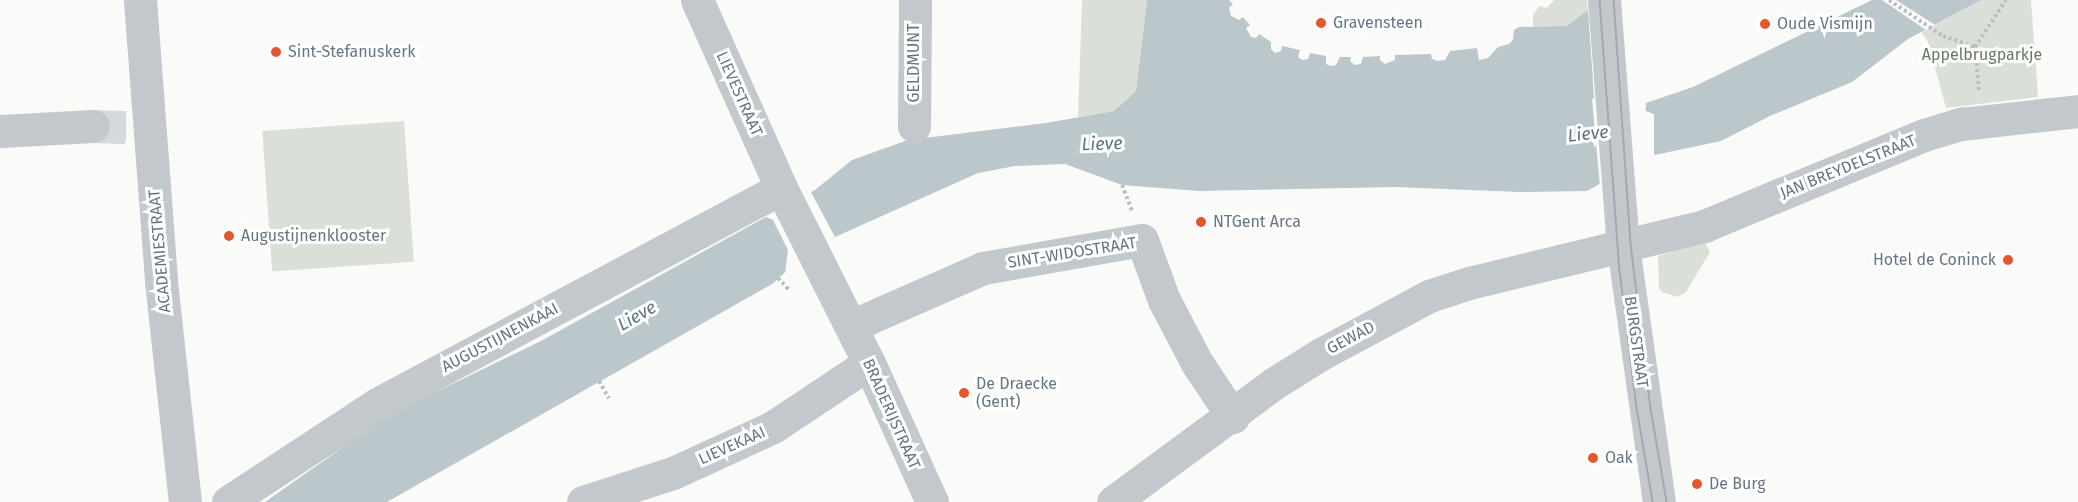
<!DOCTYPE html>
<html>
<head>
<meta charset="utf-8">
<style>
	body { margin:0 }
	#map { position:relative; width:2078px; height:502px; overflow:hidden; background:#fafaf8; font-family:"Fira Sans",sans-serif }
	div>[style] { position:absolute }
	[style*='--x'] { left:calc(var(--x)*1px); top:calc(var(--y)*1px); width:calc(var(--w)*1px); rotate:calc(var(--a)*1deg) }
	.green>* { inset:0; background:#dadfd7; transform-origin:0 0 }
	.water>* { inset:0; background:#bbc7cb }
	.pier>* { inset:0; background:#fafaf8 }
	.street-tunnel>* { height:33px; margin-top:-16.5px; transform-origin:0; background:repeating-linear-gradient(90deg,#d5d9db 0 33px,transparent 0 49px) }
	.path>* { height:4px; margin-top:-2px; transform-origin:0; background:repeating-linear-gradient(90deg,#bbbfc2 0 3px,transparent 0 6px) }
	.street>* { height:33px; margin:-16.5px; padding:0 16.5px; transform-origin:16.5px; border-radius:16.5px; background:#c3c8cc }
	.tram>* { height:1.5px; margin:-0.75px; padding:0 0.75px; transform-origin:0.75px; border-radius:0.75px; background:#a2aab0 }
	.dots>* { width:16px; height:16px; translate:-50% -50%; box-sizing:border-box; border:3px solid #fff; border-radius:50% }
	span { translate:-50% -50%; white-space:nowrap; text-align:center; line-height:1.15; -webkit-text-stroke:6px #fff; paint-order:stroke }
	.poi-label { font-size:16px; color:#657683 }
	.left { translate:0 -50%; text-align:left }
	.right { translate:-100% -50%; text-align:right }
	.park-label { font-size:16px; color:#687a64 }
	.street-label { font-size:16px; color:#657683 }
	.water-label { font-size:18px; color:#60757c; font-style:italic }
</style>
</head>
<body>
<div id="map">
	<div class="green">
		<div style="clip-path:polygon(1082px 0,1147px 0,1136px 91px,1114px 111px,1078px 117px)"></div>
		<div style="clip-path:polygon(1554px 0,1587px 0,1593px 81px,1533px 26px,1533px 15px,1539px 6px,1547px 8px)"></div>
		<div style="clip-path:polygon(1981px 0,2031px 0,2038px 97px,1946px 108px,1929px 45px,1922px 32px)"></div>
		<div style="left:404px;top:121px;width:141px;height:142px;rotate:86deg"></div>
		<div style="clip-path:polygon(1700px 243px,1705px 243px,1710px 252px,1686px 292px,1678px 297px,1662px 292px,1659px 288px,1658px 256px)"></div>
	</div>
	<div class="water">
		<div style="clip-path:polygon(1147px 0,1229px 0,1233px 5px,1229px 7px,1231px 16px,1239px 20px,1243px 17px,1250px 25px,1246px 28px,1251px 37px,1256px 38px,1259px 34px,1271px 42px,1271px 49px,1275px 53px,1281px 51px,1282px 46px,1300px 50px,1298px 57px,1302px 60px,1308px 59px,1310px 53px,1326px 56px,1326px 64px,1331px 66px,1336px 65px,1340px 57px,1351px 57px,1350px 61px,1355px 65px,1361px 64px,1363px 57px,1380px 56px,1380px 60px,1385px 64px,1395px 60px,1395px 55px,1431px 54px,1432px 59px,1438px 61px,1445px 60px,1450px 51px,1477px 48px,1479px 60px,1488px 58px,1498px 47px,1509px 44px,1513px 40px,1514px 30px,1519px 27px,1567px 26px,1588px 10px,1596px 128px,1645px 121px,1646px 103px,1693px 87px,1872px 0,1981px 0,1908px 39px,1852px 82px,1770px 116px,1721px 141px,1650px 156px,1587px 191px,1519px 192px,1396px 187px,1199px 191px,1122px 185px,1065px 164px,1015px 166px,978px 173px,835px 237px,801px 258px,772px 284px,387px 502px,265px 502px,390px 414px,541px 341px,815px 190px,852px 160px,908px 140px,1046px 123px,1114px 111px,1136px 91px)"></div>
	</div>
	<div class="pier">
		<div style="clip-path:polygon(1882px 0,1896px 0,1935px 25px,1926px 30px)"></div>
		<div style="clip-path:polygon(1592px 98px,1628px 120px,1642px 119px,1643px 110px,1654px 114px,1654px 158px,1600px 187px)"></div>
		<div style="clip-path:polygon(811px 192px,835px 237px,801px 258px,785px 274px,788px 250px,773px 220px,766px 217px)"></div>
	</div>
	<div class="street-tunnel">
		<div style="--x:93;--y:126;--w:36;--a:2"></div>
	</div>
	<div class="path">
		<div style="--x:1889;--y:0;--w:65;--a:33.7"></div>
		<div style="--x:1943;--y:36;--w:34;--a:19"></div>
		<div style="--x:1979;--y:90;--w:43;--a:-95.3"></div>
		<div style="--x:1975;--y:47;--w:56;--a:-56.6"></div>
		<div style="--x:1122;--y:185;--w:28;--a:69"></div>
		<div style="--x:778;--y:278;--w:18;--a:47"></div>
		<div style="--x:599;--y:381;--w:20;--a:60"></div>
	</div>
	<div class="street">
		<div style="--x:140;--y:0;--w:282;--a:85.7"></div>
		<div style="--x:161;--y:281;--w:222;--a:83.8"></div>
		<div style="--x:697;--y:0;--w:206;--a:65.9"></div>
		<div style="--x:781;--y:188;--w:196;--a:63.3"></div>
		<div style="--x:869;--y:363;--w:153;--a:65.6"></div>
		<div style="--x:1604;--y:0;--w:247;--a:85.6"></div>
		<div style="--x:1623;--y:246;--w:259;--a:82"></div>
		<div style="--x:914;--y:126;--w:126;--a:-89.5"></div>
		<div style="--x:0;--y:131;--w:93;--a:-3.1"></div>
		<div style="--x:851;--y:326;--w:144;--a:-23.7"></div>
		<div style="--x:983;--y:268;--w:161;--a:-10"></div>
		<div style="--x:1142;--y:240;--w:64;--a:69.9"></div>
		<div style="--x:1164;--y:300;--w:71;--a:62.4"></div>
		<div style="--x:1197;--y:363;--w:65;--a:56.3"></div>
		<div style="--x:228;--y:502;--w:178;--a:-33.3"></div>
		<div style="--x:377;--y:404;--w:458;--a:-28.1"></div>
		<div style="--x:583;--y:502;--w:95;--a:-17.9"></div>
		<div style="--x:673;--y:473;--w:110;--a:-24.7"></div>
		<div style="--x:773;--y:427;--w:115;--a:-33.7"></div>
		<div style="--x:1113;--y:502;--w:199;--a:-36.4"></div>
		<div style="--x:1273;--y:384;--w:57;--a:-32"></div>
		<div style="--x:1321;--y:354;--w:123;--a:-28.2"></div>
		<div style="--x:1429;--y:296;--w:42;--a:-18"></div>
		<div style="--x:1469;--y:283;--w:242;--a:-13.6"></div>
		<div style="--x:1704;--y:226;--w:238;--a:-22.5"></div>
		<div style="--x:1924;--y:135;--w:39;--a:-17"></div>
		<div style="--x:1961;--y:124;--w:118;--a:-6.3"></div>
	</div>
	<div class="tram">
		<div style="--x:1600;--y:0;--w:271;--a:85.8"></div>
		<div style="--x:1620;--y:270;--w:139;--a:83"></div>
		<div style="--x:1637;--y:408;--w:95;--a:80.3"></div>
		<div style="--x:1614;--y:0;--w:245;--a:86"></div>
		<div style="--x:1631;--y:244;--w:166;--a:83.1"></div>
		<div style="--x:1651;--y:409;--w:94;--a:80.2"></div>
	</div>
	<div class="dots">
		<div style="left:1321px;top:23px;background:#e4572e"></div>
		<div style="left:1765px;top:24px;background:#e4572e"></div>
		<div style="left:276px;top:52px;background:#e4572e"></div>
		<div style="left:1201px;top:222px;background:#e4572e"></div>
		<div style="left:229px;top:236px;background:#e4572e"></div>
		<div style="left:2008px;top:260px;background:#e4572e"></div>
		<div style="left:964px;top:393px;background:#e4572e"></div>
		<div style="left:1593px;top:458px;background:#e4572e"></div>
		<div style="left:1697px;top:484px;background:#e4572e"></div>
	</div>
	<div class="poi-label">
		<span class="left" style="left:1333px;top:23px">Gravensteen</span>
		<span class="left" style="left:1777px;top:24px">Oude Vismijn</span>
		<span class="left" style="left:288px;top:52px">Sint-Stefanuskerk</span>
		<span class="left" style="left:1213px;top:222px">NTGent Arca</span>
		<span class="left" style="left:241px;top:236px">Augustijnenklooster</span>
		<span class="right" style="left:1996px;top:260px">Hotel de Coninck</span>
		<span class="left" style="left:976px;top:393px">De Draecke<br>(Gent)</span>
		<span class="left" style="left:1605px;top:458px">Oak</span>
		<span class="left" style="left:1709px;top:484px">De Burg</span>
	</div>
	<div class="park-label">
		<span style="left:1982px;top:55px">Appelbrugparkje</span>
	</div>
	<div class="street-label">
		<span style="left:914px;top:63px;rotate:-90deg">GELDMUNT</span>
		<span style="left:739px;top:94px;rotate:66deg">LIEVESTRAAT</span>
		<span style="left:1848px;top:167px;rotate:-22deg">JAN BREYDELSTRAAT</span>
		<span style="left:160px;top:251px;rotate:-95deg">ACADEMIESTRAAT</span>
		<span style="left:1072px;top:253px;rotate:-9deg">SINT-WIDOSTRAAT</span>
		<span style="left:500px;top:338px;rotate:-28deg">AUGUSTIJNENKAAI</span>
		<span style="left:1351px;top:338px;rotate:-28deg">GEWAD</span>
		<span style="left:1636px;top:342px;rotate:82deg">BURGSTRAAT</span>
		<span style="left:891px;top:414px;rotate:66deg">BRADERIJSTRAAT</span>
		<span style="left:732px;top:446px;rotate:-24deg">LIEVEKAAI</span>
	</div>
	<div class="water-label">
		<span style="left:1588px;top:134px;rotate:-6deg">Lieve</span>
		<span style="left:1102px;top:144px;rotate:-2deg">Lieve</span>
		<span style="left:637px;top:316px;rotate:-30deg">Lieve</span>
	</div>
</div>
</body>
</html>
